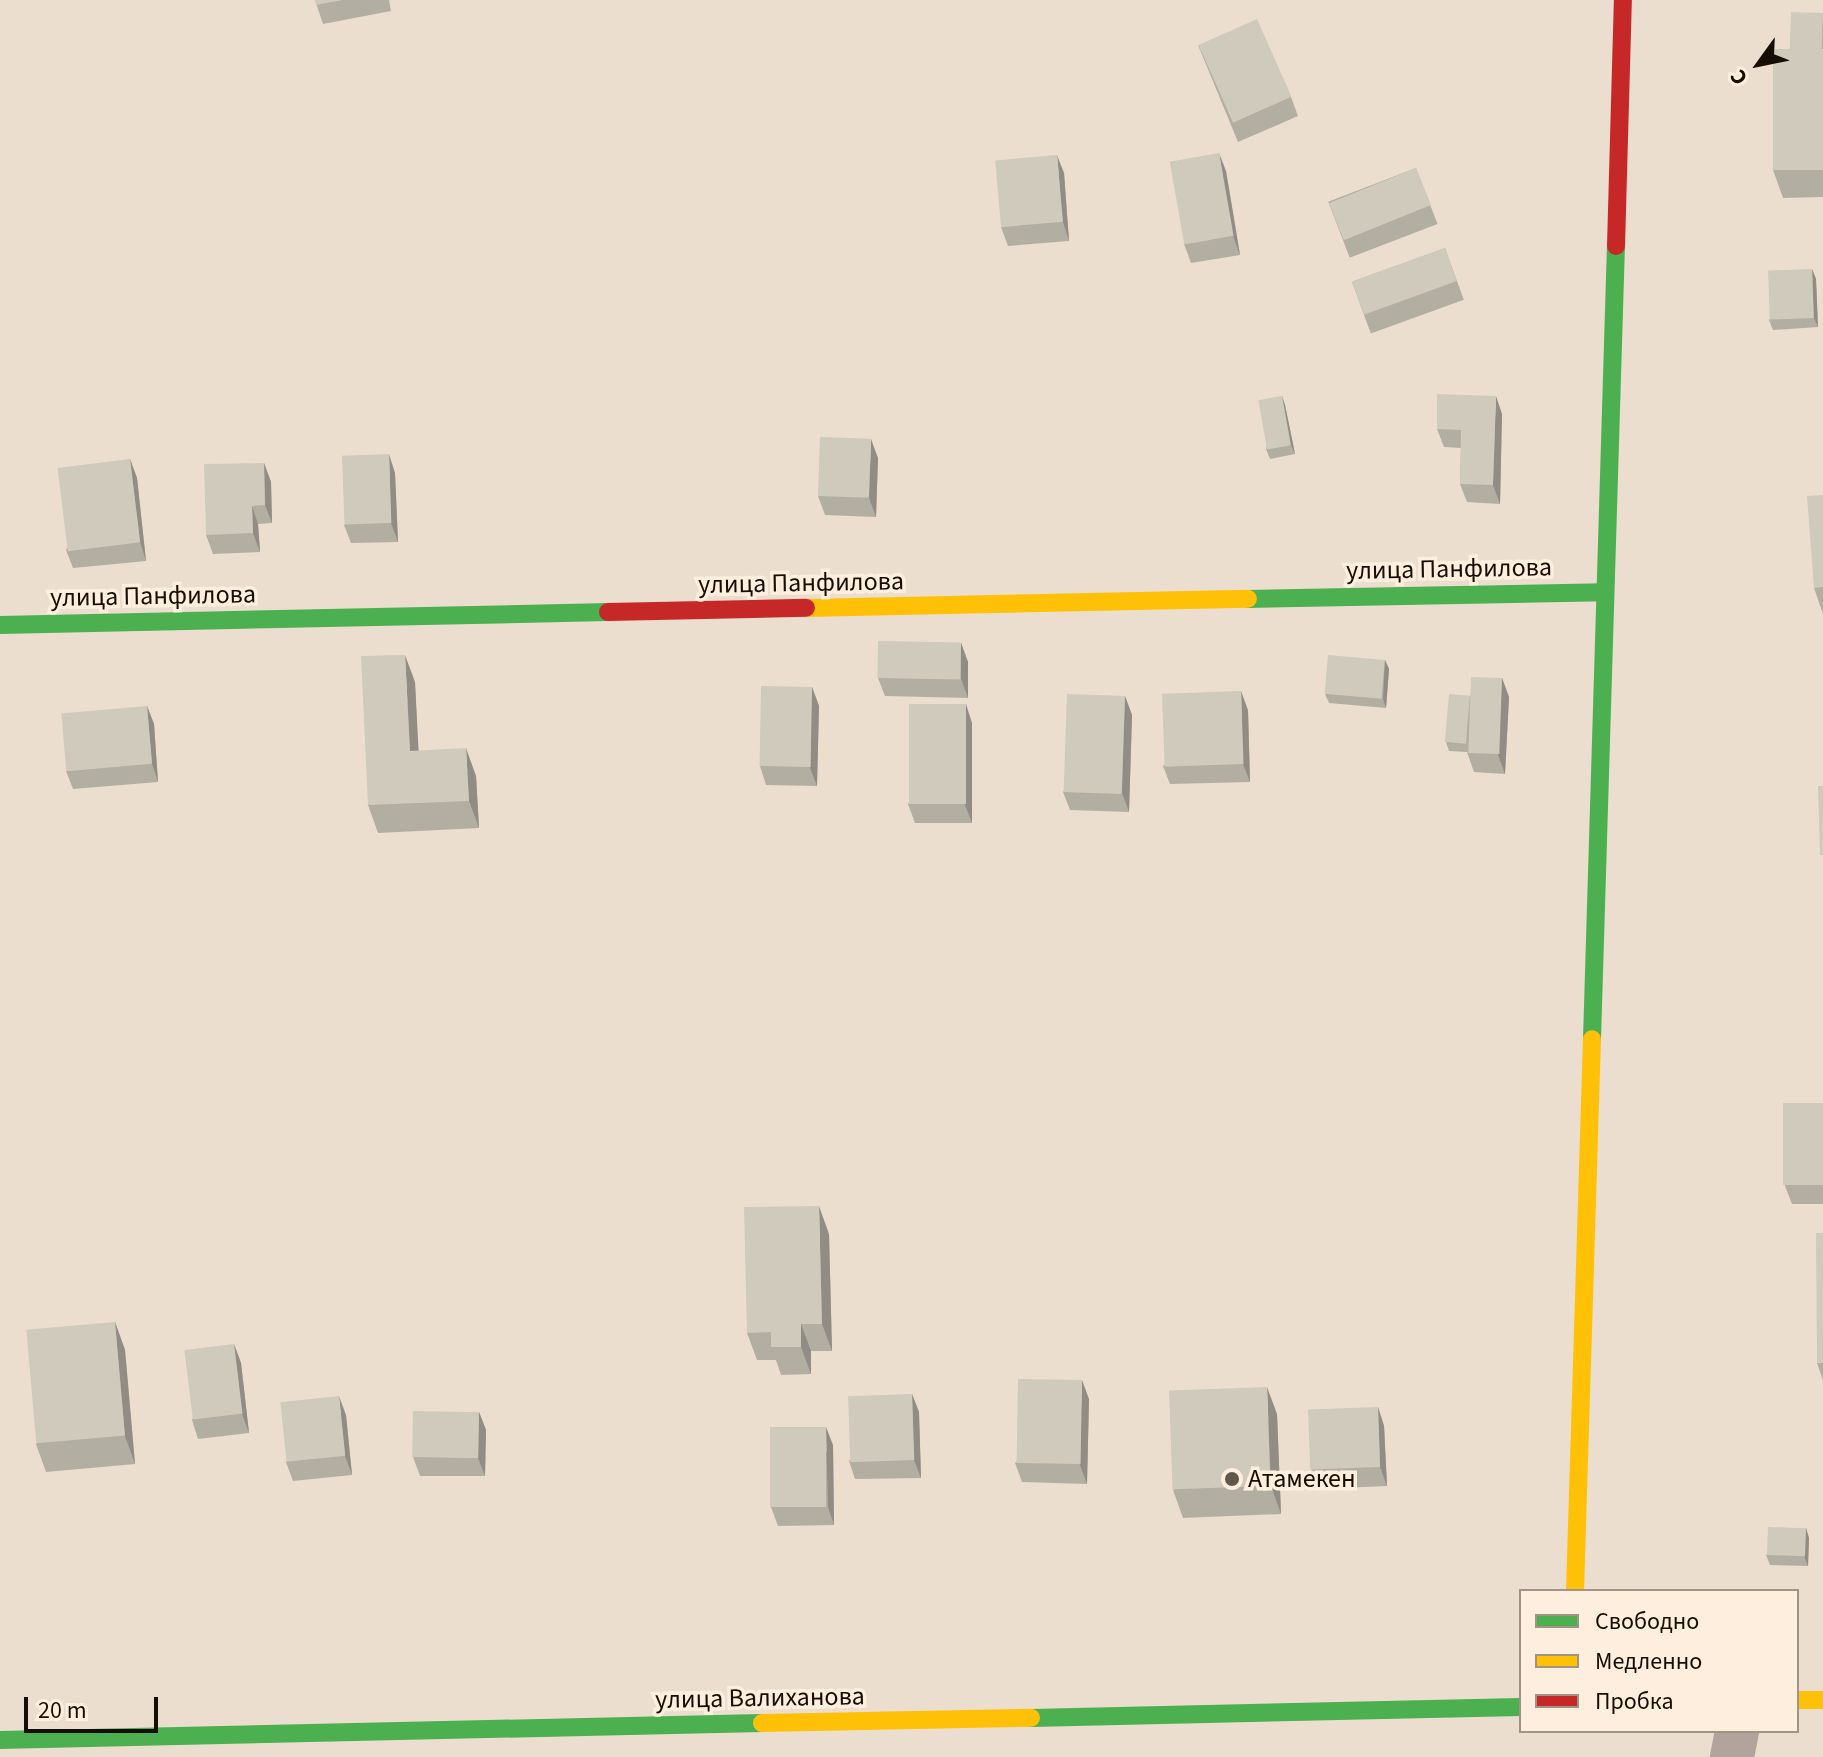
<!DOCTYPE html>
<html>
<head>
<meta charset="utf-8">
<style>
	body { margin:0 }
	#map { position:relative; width:1823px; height:1757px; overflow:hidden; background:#ebdecf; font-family:"Source Sans 3",sans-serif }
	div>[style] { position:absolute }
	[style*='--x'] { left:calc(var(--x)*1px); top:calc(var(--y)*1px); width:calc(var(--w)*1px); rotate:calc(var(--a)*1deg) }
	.street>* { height:44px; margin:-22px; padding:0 22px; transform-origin:22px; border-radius:22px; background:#b2a39c }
	.fast>* { height:18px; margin:-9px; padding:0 9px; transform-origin:9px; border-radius:9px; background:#4caf50 }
	.slow>* { height:18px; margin:-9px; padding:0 9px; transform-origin:9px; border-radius:9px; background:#ffc107 }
	.jam>* { height:18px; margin:-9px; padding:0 9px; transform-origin:9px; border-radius:9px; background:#c62828 }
	.wall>* { inset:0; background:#b3aea2; transform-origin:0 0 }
	.shaded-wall>* { inset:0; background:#928d84 }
	.building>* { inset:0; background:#d0cabc; transform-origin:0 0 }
	.dots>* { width:22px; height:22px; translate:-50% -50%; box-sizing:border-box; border:4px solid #fdeedd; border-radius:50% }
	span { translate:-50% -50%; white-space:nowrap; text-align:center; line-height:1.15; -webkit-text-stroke:7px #fdeedd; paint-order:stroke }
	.street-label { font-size:26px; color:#160e05 }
	.poi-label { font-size:26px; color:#160e05 }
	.left { translate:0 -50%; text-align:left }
	.legend { position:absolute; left:1519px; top:1589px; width:280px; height:144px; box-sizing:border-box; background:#fdeedd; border:2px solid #a19487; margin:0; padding:10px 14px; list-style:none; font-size:24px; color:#160e05 }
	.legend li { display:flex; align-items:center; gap:16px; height:40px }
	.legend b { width:40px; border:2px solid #a19487 }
	.north { position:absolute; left:1719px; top:24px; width:80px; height:80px; -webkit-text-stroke:6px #fdeedd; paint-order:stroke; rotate:237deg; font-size:22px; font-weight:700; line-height:32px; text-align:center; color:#160e05 }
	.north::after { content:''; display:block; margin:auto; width:28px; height:36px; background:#160e05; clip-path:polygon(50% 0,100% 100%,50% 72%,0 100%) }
	.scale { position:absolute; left:24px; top:1697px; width:134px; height:36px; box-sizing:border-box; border:4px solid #160e05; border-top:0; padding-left:10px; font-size:24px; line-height:28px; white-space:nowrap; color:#160e05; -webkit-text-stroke:6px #fdeedd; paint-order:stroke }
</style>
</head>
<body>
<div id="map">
	<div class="street">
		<div style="--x:1732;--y:1757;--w:26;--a:-79"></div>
	</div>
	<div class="fast">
		<div style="--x:1248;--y:599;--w:356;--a:-1.1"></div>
		<div style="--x:0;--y:625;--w:608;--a:-1.22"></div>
		<div style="--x:1592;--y:1039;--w:793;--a:-88.27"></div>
		<div style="--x:1031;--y:1718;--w:490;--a:-1.3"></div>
		<div style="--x:0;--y:1740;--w:762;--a:-1.28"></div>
	</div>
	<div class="slow">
		<div style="--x:806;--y:608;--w:442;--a:-1.2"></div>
		<div style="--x:1575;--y:1591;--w:552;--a:-88.24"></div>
		<div style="--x:1797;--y:1700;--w:26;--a:0"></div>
		<div style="--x:762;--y:1723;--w:269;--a:-1.1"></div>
	</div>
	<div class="jam">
		<div style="--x:1616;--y:246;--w:246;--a:-88.4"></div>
		<div style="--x:608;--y:612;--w:198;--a:-1.2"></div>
	</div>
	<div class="wall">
		<div style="clip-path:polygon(315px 0,389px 0,391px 11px,323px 24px)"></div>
		<div style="clip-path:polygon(1823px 13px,1823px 197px,1783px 198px,1773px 170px,1790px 50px)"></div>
		<div style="clip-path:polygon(1198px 45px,1291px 97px,1298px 116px,1238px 142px)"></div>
		<div style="left:1416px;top:168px;width:60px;height:94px;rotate:69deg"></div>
		<div style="clip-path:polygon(1226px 171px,1240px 255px,1191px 263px,1184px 244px)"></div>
		<div style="clip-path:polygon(1064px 173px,1069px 241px,1008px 246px,1001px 227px)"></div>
		<div style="left:1445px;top:248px;width:55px;height:99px;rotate:70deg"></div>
		<div style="clip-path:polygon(1812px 269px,1816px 279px,1818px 327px,1773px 330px,1769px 320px)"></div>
		<div style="clip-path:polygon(1282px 396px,1285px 405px,1295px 454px,1270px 459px,1266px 449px)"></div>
		<div style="clip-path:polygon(1502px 414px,1500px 504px,1467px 502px,1460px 484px,1461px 448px,1444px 447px,1437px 429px)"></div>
		<div style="clip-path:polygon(878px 458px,876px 517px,825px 515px,818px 496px)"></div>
		<div style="clip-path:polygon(130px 459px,137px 478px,146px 561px,73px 568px,66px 550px)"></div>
		<div style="clip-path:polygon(264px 463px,271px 482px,272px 523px,258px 524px,260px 552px,213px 554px,206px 535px)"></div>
		<div style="clip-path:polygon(395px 473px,398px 542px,351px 543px,344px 525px)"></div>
		<div style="clip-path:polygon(1823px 495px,1823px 614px,1814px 588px)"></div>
		<div style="clip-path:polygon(961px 643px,968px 662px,968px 698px,885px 696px,878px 678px)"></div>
		<div style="clip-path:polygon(1385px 660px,1389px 669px,1386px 708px,1329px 703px,1325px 694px)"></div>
		<div style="clip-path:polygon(1502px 678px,1509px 697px,1505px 774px,1474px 772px,1467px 752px,1449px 751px,1446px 742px,1470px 696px)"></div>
		<div style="clip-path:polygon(415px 682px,418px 750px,476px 776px,479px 828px,378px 833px,368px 805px)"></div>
		<div style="clip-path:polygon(812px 687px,819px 706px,817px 786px,766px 785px,760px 766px)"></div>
		<div style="clip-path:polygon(1125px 696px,1132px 715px,1129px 812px,1070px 810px,1063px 792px)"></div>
		<div style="clip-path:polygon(147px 706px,154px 724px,158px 782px,73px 789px,66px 771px)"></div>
		<div style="clip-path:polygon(1248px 710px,1250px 782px,1170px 784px,1163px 766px)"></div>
		<div style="clip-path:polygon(972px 723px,972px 823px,915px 823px,908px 804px)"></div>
		<div style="clip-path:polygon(1823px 1103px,1823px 1204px,1792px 1204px,1785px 1186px)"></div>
		<div style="clip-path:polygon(1823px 1233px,1823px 1380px,1817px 1363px)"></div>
		<div style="clip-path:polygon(829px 1234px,832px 1351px,811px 1351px,811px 1374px,781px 1375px,776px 1360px,757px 1360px,747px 1333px)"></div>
		<div style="clip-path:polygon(115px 1322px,125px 1350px,135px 1464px,46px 1472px,36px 1444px)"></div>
		<div style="clip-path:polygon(234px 1344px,241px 1363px,249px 1433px,198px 1439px,192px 1420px)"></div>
		<div style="clip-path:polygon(912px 1394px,919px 1412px,921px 1478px,855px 1479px,849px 1461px)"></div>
		<div style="clip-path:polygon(1089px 1399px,1087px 1484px,1022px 1482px,1015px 1463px)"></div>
		<div style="clip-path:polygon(1378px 1407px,1384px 1426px,1387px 1486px,1318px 1489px,1311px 1470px)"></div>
		<div style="clip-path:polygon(479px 1412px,486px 1430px,485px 1476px,420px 1476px,413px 1457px)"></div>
		<div style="clip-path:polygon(1277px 1414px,1281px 1514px,1183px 1518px,1173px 1490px)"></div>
		<div style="clip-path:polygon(346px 1415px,352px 1475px,293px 1481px,286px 1462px)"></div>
		<div style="clip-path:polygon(833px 1445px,834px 1525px,778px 1526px,771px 1507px)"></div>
		<div style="clip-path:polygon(1806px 1528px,1809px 1538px,1808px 1566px,1770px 1565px,1766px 1555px)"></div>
	</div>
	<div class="shaded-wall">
		<div style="clip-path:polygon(1219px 153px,1226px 171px,1240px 255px,1233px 236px)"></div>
		<div style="clip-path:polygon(1057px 155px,1064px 173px,1069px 241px,1063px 222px)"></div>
		<div style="clip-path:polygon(1812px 269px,1816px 279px,1818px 327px,1814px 318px)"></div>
		<div style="clip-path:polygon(1282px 396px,1285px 405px,1295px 454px,1291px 445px)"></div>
		<div style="clip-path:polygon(1496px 396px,1502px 414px,1500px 504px,1493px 485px)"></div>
		<div style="clip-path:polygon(871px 439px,878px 458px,876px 517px,869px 498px)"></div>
		<div style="clip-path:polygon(389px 454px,395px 473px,398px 542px,391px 523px)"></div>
		<div style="clip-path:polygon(130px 459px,137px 478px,146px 561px,140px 542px)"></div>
		<div style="clip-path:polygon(264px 463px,271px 482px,272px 523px,265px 505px)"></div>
		<div style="clip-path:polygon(252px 506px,258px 524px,260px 552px,253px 533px)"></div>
		<div style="clip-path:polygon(961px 643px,968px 662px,968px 698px,961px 679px)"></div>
		<div style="clip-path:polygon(405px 655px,415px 682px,420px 778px,410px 751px)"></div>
		<div style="clip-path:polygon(1385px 660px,1389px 669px,1386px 708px,1383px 699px)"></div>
		<div style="clip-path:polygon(1502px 678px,1509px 697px,1505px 774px,1498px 755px)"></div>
		<div style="clip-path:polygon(812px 687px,819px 706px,817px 786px,810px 768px)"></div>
		<div style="clip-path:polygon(1241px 691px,1248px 710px,1250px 782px,1243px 764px)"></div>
		<div style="clip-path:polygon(1125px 696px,1132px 715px,1129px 812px,1122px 793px)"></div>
		<div style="clip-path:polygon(966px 704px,972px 723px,972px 823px,965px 805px)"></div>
		<div style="clip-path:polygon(147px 706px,154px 724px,158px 782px,152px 764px)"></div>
		<div style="clip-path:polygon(466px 748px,476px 776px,479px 828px,469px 801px)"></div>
		<div style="clip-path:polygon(819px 1206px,829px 1234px,832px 1351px,822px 1324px)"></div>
		<div style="clip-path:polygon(115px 1322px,125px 1350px,135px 1464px,125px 1436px)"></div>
		<div style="clip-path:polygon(801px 1324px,811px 1351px,811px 1374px,801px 1347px)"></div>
		<div style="clip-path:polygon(234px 1344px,241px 1363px,249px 1433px,242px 1414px)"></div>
		<div style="clip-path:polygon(1082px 1380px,1089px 1399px,1087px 1484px,1080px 1465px)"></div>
		<div style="clip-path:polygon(1267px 1387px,1277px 1414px,1281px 1514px,1271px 1486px)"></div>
		<div style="clip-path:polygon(912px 1394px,919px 1412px,921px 1478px,914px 1460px)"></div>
		<div style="clip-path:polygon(339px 1396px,346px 1415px,352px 1475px,345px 1456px)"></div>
		<div style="clip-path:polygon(1378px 1407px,1384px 1426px,1387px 1486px,1380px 1467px)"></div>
		<div style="clip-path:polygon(479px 1412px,486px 1430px,485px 1476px,478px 1458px)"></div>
		<div style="clip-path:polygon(826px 1427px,833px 1445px,834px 1525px,828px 1507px)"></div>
		<div style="clip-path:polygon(1806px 1528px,1809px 1538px,1808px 1566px,1804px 1556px)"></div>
	</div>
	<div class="building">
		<div style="clip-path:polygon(315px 0,342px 0,316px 5px)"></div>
		<div style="left:1791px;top:12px;width:32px;height:38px;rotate:2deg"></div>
		<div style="left:1257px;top:19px;width:85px;height:64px;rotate:66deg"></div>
		<div style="left:1823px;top:49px;width:121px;height:50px;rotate:90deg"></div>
		<div style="left:1219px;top:153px;width:84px;height:50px;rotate:80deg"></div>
		<div style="left:1057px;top:155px;width:67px;height:62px;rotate:85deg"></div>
		<div style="left:1416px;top:168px;width:40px;height:94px;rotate:68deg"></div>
		<div style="left:1445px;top:248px;width:35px;height:99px;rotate:70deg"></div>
		<div style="left:1812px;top:269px;width:49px;height:44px;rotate:88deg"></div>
		<div style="clip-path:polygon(1437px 394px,1496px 396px,1493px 485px,1460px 484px,1461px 430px,1437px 429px)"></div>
		<div style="left:1282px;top:396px;width:50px;height:24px;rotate:80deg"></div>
		<div style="left:820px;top:437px;width:51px;height:59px;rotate:2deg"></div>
		<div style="left:389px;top:454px;width:69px;height:47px;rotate:88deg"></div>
		<div style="left:130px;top:459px;width:84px;height:73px;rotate:83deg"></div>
		<div style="clip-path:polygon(264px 463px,265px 505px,252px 506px,253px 533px,206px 535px,204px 464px)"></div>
		<div style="clip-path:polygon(1823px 495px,1823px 587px,1814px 588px,1807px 496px)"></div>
		<div style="left:878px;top:641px;width:83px;height:37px;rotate:1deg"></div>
		<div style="clip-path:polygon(405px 655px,410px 751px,466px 748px,469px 801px,368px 805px,361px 656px)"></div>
		<div style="left:1328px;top:655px;width:57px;height:39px;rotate:5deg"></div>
		<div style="left:1471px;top:677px;width:31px;height:76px;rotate:2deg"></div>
		<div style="left:761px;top:686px;width:51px;height:80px;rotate:1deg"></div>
		<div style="left:1241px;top:691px;width:73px;height:79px;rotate:88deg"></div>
		<div style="left:1067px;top:694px;width:58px;height:98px;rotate:2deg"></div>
		<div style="left:1449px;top:694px;width:21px;height:48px;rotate:5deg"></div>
		<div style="left:909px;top:704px;width:57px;height:100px"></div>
		<div style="left:147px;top:706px;width:58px;height:86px;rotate:85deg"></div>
		<div style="clip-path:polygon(1818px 786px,1823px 786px,1823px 855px,1820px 855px)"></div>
		<div style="left:1823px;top:1103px;width:82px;height:40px;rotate:90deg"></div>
		<div style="clip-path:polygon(819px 1206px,822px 1324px,801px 1324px,801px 1347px,771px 1347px,771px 1332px,747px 1333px,744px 1207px)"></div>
		<div style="clip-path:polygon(1816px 1233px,1823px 1233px,1823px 1363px,1817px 1363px)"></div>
		<div style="left:115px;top:1322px;width:114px;height:89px;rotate:85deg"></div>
		<div style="left:234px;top:1344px;width:70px;height:50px;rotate:83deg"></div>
		<div style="left:1018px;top:1379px;width:64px;height:84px;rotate:1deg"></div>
		<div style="left:1267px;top:1387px;width:99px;height:98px;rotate:88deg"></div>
		<div style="left:912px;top:1394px;width:66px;height:64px;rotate:88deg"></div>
		<div style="left:339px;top:1396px;width:60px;height:59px;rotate:84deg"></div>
		<div style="left:1378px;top:1407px;width:60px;height:70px;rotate:88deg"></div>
		<div style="left:413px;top:1411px;width:66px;height:46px;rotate:1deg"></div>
		<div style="left:770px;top:1427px;width:56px;height:80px"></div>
		<div style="left:1768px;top:1527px;width:38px;height:28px;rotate:2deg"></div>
	</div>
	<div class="dots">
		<div style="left:1232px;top:1479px;background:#61574c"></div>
	</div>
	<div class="street-label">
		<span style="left:1449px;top:569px;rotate:-1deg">улица Панфилова</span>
		<span style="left:801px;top:583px;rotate:-1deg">улица Панфилова</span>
		<span style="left:153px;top:596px;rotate:-1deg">улица Панфилова</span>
		<span style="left:760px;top:1698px;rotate:-1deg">улица Валиханова</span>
	</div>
	<div class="poi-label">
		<span class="left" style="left:1248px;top:1479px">Атамекен</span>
	</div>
	<ul class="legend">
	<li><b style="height:10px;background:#4caf50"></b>Свободно</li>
	<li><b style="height:10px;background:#ffc107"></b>Медленно</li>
	<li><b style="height:10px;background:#c62828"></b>Пробка</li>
	</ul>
	<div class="north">С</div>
	<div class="scale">20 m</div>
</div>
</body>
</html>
